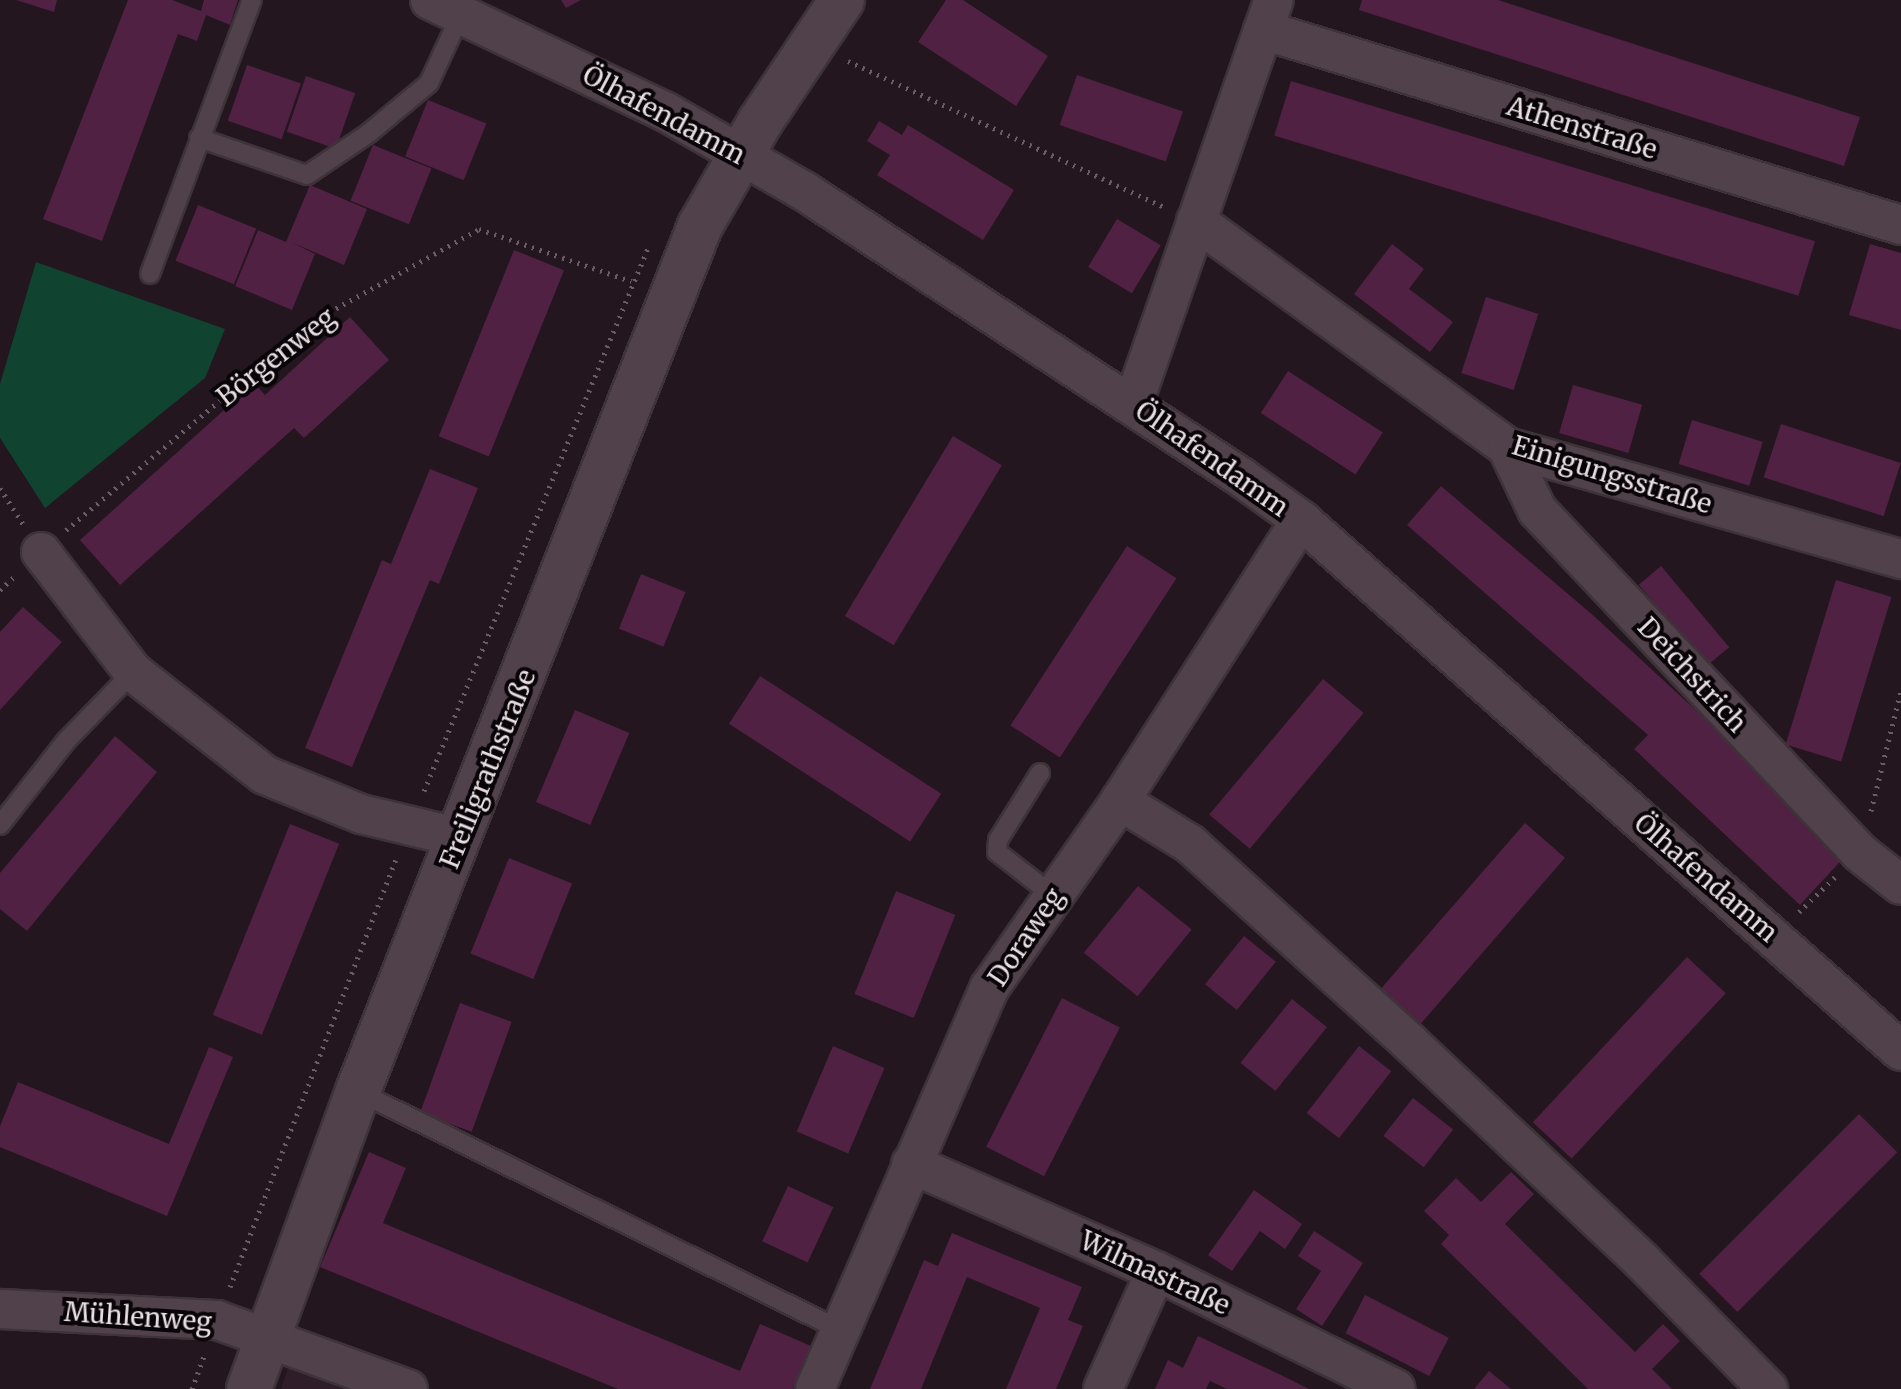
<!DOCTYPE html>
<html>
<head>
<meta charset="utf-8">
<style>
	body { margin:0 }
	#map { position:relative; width:1901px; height:1389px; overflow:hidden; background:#23161f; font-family:Merriweather,serif }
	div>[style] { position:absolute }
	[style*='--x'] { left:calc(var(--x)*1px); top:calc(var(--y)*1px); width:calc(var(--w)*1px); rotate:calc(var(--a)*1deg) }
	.built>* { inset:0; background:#301d2a }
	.green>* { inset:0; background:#104330 }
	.building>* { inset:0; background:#502143; transform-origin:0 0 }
	.path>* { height:5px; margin-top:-2.5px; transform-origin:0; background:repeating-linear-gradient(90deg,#6a5e66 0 2px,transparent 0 8px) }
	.roads { filter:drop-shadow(2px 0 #3d3339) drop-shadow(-2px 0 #3d3339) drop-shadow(0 2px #3d3339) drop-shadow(0 -2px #3d3339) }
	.service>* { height:18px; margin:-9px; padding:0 9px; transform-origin:9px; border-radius:9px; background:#51414b }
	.minor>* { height:38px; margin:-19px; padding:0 19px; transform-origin:19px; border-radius:19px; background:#51414b }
	.tertiary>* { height:44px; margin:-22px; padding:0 22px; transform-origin:22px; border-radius:22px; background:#51414b }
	span { translate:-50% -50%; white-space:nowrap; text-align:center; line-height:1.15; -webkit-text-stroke:8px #090407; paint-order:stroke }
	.street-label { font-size:26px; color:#e9dfe5 }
</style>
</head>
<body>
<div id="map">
	<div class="built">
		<div style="clip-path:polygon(288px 1368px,343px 1389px,281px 1389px)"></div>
	</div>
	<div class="green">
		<div style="clip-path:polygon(36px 262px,225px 329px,205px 378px,45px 508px,0 438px,0 384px)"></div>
	</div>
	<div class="building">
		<div style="clip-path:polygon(16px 0,57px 0,54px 12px)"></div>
		<div style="clip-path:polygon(128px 0,172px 0,201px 11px,204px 0,238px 0,230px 25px,206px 15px,197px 41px,178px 34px,102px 241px,43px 219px)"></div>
		<div style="clip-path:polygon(561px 0,581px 0,566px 8px)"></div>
		<div style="clip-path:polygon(946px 0,963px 0,1048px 56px,1016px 106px,918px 42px)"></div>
		<div style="clip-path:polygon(1362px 0,1498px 0,1860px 117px,1844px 166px,1359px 10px)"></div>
		<div style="left:247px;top:65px;width:57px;height:59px;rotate:19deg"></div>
		<div style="left:1077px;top:75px;width:112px;height:53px;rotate:19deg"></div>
		<div style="left:306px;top:76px;width:52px;height:59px;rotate:19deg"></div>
		<div style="left:1291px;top:81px;width:548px;height:57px;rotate:17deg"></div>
		<div style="left:428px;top:100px;width:63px;height:61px;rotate:22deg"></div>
		<div style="clip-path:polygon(879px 121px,902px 135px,908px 125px,1014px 190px,983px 240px,877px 175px,890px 155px,867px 141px)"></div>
		<div style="left:373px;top:145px;width:63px;height:60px;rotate:22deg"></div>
		<div style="clip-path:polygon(310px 185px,367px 209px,344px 265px,291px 242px,315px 254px,292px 310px,235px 286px,258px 230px,286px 242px)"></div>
		<div style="left:198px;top:205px;width:63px;height:60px;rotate:22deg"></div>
		<div style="left:1117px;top:219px;width:51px;height:56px;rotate:31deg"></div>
		<div style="clip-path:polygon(1392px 244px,1424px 269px,1409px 289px,1453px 322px,1430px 352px,1354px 294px)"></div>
		<div style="clip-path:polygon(1870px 244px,1901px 253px,1901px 330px,1849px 315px)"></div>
		<div style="left:514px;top:250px;width:54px;height:201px;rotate:22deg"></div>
		<div style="left:1486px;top:297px;width:55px;height:80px;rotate:18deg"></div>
		<div style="clip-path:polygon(350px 317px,389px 360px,304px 438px,294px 428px,120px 585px,80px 540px,254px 383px,265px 395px)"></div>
		<div style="left:1288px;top:371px;width:113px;height:50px;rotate:33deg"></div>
		<div style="left:1573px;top:385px;width:72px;height:50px;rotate:16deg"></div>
		<div style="left:1692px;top:420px;width:74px;height:46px;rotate:17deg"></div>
		<div style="left:1781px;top:424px;width:126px;height:56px;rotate:18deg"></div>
		<div style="left:953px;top:436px;width:57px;height:210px;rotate:31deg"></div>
		<div style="clip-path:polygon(430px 469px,478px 488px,439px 584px,430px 580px,352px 767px,305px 748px,382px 560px,391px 564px)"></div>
		<div style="clip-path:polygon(1441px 486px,1595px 617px,1849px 852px,1800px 905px,1634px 749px,1648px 735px,1407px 525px)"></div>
		<div style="left:1127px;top:546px;width:59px;height:214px;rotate:33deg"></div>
		<div style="left:1661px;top:566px;width:106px;height:29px;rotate:50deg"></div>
		<div style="left:641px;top:574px;width:48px;height:59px;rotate:22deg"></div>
		<div style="left:1836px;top:580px;width:58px;height:172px;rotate:17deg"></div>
		<div style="clip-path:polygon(23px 607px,62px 642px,0 710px,0 632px)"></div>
		<div style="left:760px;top:676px;width:216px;height:57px;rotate:33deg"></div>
		<div style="left:1323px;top:679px;width:53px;height:177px;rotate:40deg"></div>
		<div style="left:575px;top:710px;width:59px;height:100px;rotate:23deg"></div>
		<div style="clip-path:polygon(115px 736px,157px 772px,27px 931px,0 909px,0 873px)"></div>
		<div style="left:1525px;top:823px;width:53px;height:225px;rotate:41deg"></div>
		<div style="left:290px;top:824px;width:53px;height:206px;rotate:22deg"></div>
		<div style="left:509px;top:858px;width:68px;height:103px;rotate:22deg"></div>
		<div style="left:1138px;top:886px;width:69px;height:86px;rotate:39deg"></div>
		<div style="left:896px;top:891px;width:64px;height:111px;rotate:22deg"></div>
		<div style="left:1244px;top:936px;width:41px;height:62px;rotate:39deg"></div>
		<div style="left:1687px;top:957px;width:53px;height:226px;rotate:43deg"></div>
		<div style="left:1062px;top:998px;width:65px;height:167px;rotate:27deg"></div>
		<div style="left:1292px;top:999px;width:45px;height:82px;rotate:39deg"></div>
		<div style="left:460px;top:1003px;width:55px;height:117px;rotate:20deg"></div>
		<div style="left:833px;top:1046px;width:56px;height:93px;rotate:23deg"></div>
		<div style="left:1359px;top:1046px;width:41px;height:85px;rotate:38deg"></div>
		<div style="clip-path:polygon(209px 1047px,233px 1057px,167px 1216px,0 1147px,0 1126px,18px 1082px,169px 1144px)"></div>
		<div style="left:1413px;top:1098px;width:51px;height:48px;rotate:38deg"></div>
		<div style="left:1859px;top:1114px;width:54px;height:226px;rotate:45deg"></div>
		<div style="clip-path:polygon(369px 1152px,406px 1168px,383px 1223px,740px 1371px,760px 1324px,811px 1346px,793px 1389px,618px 1389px,320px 1267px)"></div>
		<div style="clip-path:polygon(1511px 1172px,1534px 1194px,1505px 1224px,1635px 1352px,1663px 1324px,1680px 1341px,1652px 1369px,1672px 1389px,1588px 1389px,1441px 1244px,1449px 1235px,1424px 1211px,1456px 1178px,1481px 1202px)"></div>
		<div style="left:788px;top:1186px;width:50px;height:61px;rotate:25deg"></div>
		<div style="clip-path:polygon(1254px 1190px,1302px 1224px,1285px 1249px,1260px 1231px,1232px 1271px,1208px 1255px)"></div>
		<div style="clip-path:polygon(1314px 1231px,1363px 1263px,1322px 1326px,1296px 1309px,1321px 1271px,1298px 1256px)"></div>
		<div style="clip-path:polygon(952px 1233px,1082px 1287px,1068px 1320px,1083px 1326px,1056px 1389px,1006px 1389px,1040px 1308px,967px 1277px,921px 1389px,870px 1389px,924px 1260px,938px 1266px)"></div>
		<div style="left:1365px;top:1295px;width:94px;height:43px;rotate:27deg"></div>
		<div style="clip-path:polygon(1198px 1336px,1283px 1376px,1309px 1389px,1227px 1389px,1210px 1381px,1206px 1389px,1155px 1389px,1168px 1360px,1183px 1368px)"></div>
		<div style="clip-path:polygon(1489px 1371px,1511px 1389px,1474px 1389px)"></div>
	</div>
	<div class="path">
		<div style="--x:848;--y:61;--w:350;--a:24.8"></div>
		<div style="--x:0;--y:488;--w:43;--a:57.4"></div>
		<div style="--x:66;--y:530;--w:326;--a:-40.1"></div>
		<div style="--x:315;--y:320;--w:188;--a:-29"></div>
		<div style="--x:479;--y:229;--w:161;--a:18.9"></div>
		<div style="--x:0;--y:590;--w:19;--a:-43"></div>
		<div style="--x:424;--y:791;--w:587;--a:-67.58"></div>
		<div style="--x:1871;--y:811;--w:124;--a:-76"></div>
		<div style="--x:1799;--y:912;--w:50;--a:-44.2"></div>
		<div style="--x:230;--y:1287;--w:458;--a:-68.8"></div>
		<div style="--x:192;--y:1389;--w:35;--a:-70"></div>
	</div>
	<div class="roads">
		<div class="service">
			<div style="--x:199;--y:138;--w:114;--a:18.9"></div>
			<div style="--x:307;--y:175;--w:75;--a:-34.1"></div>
			<div style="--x:369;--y:133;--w:78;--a:-39.8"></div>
			<div style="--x:429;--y:83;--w:76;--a:-65.1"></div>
			<div style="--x:150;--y:274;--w:292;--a:-69.6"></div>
			<div style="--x:1040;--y:773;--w:79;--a:122.1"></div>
			<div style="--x:998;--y:840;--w:12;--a:95"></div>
			<div style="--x:997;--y:852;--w:72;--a:37.7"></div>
			<div style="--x:0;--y:825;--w:107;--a:-51.8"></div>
			<div style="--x:66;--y:741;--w:96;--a:-45.8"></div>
			<div style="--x:359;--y:1092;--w:537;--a:26.33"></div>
		</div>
		<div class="minor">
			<div style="--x:430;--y:0;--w:261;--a:25.4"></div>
			<div style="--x:666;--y:112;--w:159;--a:29.8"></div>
			<div style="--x:804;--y:191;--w:522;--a:33.2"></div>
			<div style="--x:1241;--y:477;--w:74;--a:35.6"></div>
			<div style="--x:1301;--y:520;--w:801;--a:41.51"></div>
			<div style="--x:1263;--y:30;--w:667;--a:17"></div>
			<div style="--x:1196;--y:221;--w:384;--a:36"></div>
			<div style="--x:1507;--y:447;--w:410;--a:15.9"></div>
			<div style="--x:1133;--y:404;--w:428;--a:-70.8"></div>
			<div style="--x:1507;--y:447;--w:70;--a:64.5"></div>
			<div style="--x:1537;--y:510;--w:470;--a:46.7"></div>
			<div style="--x:1859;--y:852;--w:53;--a:38.2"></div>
			<div style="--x:41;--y:552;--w:151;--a:52.5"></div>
			<div style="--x:133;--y:672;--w:167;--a:38"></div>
			<div style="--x:265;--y:775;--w:104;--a:22.1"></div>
			<div style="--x:361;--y:814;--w:103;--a:13.5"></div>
			<div style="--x:1120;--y:801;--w:82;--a:31.6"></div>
			<div style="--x:1190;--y:844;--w:295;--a:42.1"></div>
			<div style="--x:1409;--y:1042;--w:320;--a:43.2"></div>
			<div style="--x:1642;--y:1261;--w:180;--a:45.5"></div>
			<div style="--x:911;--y:1164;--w:267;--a:23.6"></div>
			<div style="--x:1156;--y:1271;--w:267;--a:26.2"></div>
			<div style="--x:0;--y:1309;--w:217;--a:2.9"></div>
			<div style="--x:217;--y:1320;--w:203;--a:19.9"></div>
			<div style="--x:815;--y:1389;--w:438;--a:-66.5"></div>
			<div style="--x:990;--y:987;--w:227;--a:-55"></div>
			<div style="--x:1120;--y:801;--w:334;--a:-57.2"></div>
			<div style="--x:1103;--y:1389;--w:129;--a:-65.8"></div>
		</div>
		<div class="tertiary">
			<div style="--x:249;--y:1389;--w:317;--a:-69.9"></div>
			<div style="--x:358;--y:1091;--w:930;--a:-68.43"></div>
			<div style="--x:700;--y:226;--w:120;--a:-60"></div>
			<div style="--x:760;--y:122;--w:147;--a:-56.1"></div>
		</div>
	</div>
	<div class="street-label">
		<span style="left:664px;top:115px;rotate:28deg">Ölhafendamm</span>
		<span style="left:1582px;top:128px;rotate:17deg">Athenstraße</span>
		<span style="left:276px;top:357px;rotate:-38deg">Börgenweg</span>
		<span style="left:1212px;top:459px;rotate:35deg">Ölhafendamm</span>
		<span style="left:1612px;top:475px;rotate:17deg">Einigungsstraße</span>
		<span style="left:1692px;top:675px;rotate:47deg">Deichstrich</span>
		<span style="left:488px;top:769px;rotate:-68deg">Freiligrathstraße</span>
		<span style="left:1706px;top:878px;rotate:41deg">Ölhafendamm</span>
		<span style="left:1026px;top:937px;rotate:-56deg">Doraweg</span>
		<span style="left:1155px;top:1273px;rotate:25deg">Wilmastraße</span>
		<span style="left:138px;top:1317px;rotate:4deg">Mühlenweg</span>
	</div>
</div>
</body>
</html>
